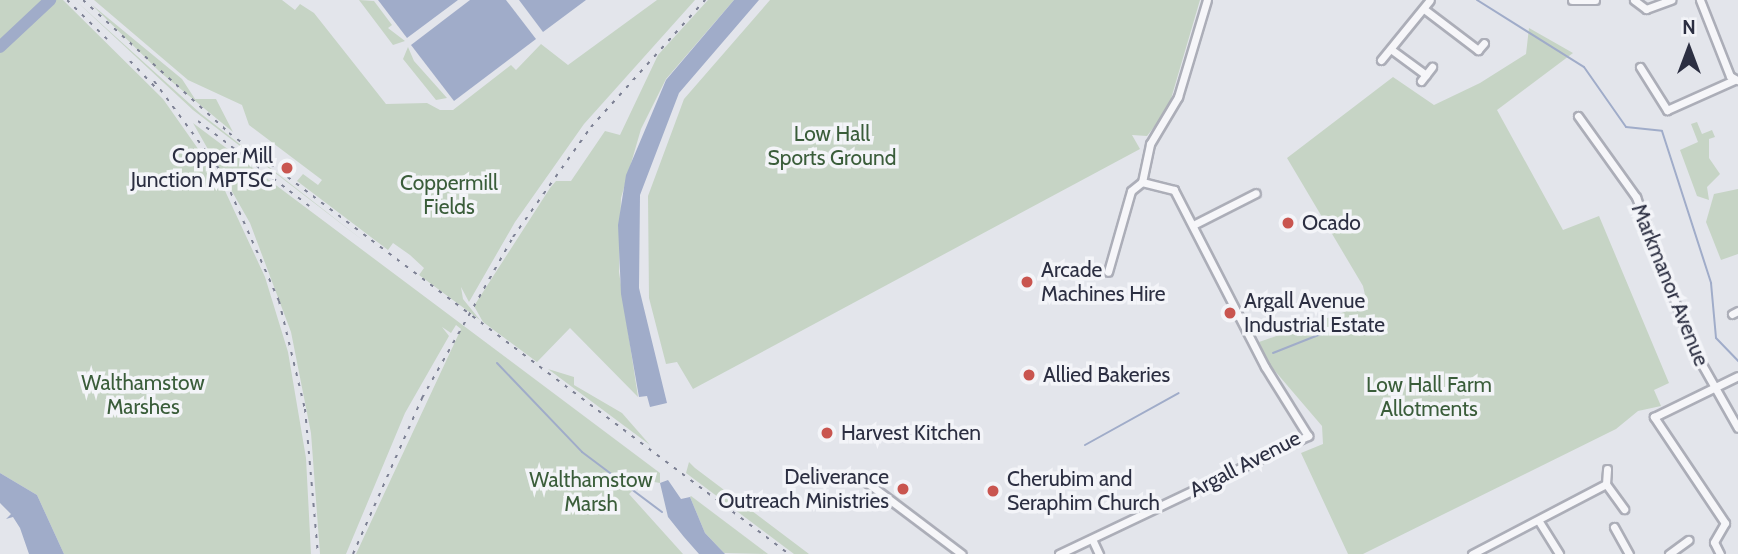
<!DOCTYPE html>
<html>
<head>
<meta charset="utf-8">
<style>
	body { margin:0 }
	#map { position:relative; width:1738px; height:554px; overflow:hidden; background:#e3e5eb; font-family:Cabin,sans-serif }
	div>[style] { position:absolute }
	[style*='--x'] { left:calc(var(--x)*1px); top:calc(var(--y)*1px); width:calc(var(--w)*1px); rotate:calc(var(--a)*1deg) }
	.green>* { inset:0; background:#c6d4c5 }
	.water>* { inset:0; background:#a0acc9 }
	.stream>* { height:2px; margin:-1px; padding:0 1px; transform-origin:1px; border-radius:1px; background:#a0acc9 }
	.river>* { height:12px; margin:-6px; padding:0 6px; transform-origin:6px; border-radius:6px; background:#a0acc9 }
	.roads { filter:drop-shadow(2px 0 #acaeb8) drop-shadow(-2px 0 #acaeb8) drop-shadow(0 2px #acaeb8) drop-shadow(0 -2px #acaeb8) }
	.street>* { height:7px; margin:-3.5px; padding:0 3.5px; transform-origin:3.5px; border-radius:3.5px; background:#f6f6f9 }
	.rail>* { height:2px; margin-top:-1px; transform-origin:0; background:repeating-linear-gradient(90deg,#7d8194 0 3.5px,transparent 0 10.5px) }
	.dots>* { width:19px; height:19px; translate:-50% -50%; box-sizing:border-box; border:4px solid #f3f4f8; border-radius:50% }
	span { translate:-50% -50%; white-space:nowrap; text-align:center; line-height:1.15; -webkit-text-stroke:7px #f3f4f8; paint-order:stroke }
	.park-label { font-size:21px; color:#3a5d3a }
	.poi-label { font-size:21px; color:#2c2f42 }
	.right { translate:-100% -50%; text-align:right }
	.left { translate:0 -50%; text-align:left }
	.street-label { font-size:21px; color:#2c2f42 }
	.north { position:absolute; left:1654px; top:14px; width:70px; height:70px; -webkit-text-stroke:5px #f3f4f8; paint-order:stroke; rotate:0deg; font-size:19px; font-weight:700; line-height:28px; text-align:center; color:#2c2f42 }
	.north::after { content:''; display:block; margin:auto; width:24px; height:32px; background:#2c2f42; clip-path:polygon(50% 0,100% 100%,50% 72%,0 100%) }
</style>
</head>
<body>
<div id="map">
	<div class="green">
		<div style="clip-path:polygon(0 0,63px 0,163px 99px,220px 180px,265px 277px,288px 352px,306px 458px,311px 554px,64px 554px,37px 495px,0 473px)"></div>
		<div style="clip-path:polygon(75px 0,200px 113px,365px 242px,193px 110px)"></div>
		<div style="clip-path:polygon(94px 0,282px 0,295px 10px,300px 4px,314px 13px,386px 104px,427px 103px,440px 110px,453px 110px,511px 65px,516px 70px,541px 44px,568px 65px,657px 0,695px 0,584px 124px,515px 222px,469px 302px,461px 287px,463px 299px,480px 320px,419px 275px,424px 268px,410px 255px,393px 243px,388px 250px,297px 181px,303px 174px,318px 185px,322px 180px,249px 125px,242px 105px,188px 80px)"></div>
		<div style="clip-path:polygon(359px 0,374px 1px,392px 25px,388px 28px,405px 41px,393px 45px)"></div>
		<div style="clip-path:polygon(708px 0,734px 0,666px 79px,641px 129px,621px 198px,619px 272px,638px 397px,570px 328px,537px 362px,483px 322px,474px 306px,550px 188px,556px 181px,571px 181px,605px 131px,620px 135px,658px 55px)"></div>
		<div style="clip-path:polygon(770px 0,1200px 0,1168px 109px,1147px 136px,1132px 135px,1140px 149px,693px 389px,677px 362px,666px 364px,649px 298px,648px 196px,684px 99px)"></div>
		<div style="clip-path:polygon(91px 4px,182px 79px,195px 99px,216px 99px,233px 132px,160px 72px)"></div>
		<div style="clip-path:polygon(1529px 28px,1573px 53px,1497px 110px,1563px 230px,1599px 216px,1669px 383px,1654px 390px,1661px 406px,1638px 411px,1616px 429px,1363px 554px,1348px 554px,1301px 453px,1323px 444px,1322px 426px,1269px 364px,1259px 342px,1367px 304px,1363px 286px,1287px 158px,1393px 77px,1434px 105px,1480px 83px,1526px 54px)"></div>
		<div style="clip-path:polygon(408px 47px,414px 61px,447px 98px,436px 100px,403px 59px)"></div>
		<div style="clip-path:polygon(1697px 122px,1702px 134px,1712px 130px,1715px 137px,1709px 139px,1709px 158px,1720px 174px,1707px 187px,1709px 200px,1697px 196px,1680px 150px,1698px 142px,1691px 124px)"></div>
		<div style="clip-path:polygon(193px 123px,660px 473px,660px 483px,643px 480px,629px 494px,683px 554px,356px 554px,461px 329px,456px 325px,451px 333px,442px 327px,449px 336px,405px 413px,346px 554px,320px 554px,311px 433px,291px 332px,250px 223px)"></div>
		<div style="clip-path:polygon(1738px 189px,1738px 254px,1721px 260px,1706px 222px,1714px 194px)"></div>
		<div style="clip-path:polygon(548px 369px,574px 377px,574px 385px,622px 413px,650px 445px)"></div>
		<div style="clip-path:polygon(689px 462px,695px 468px,809px 554px,794px 554px,686px 473px)"></div>
		<div style="clip-path:polygon(690px 497px,691px 496px,768px 554px,724px 553px,705px 533px)"></div>
	</div>
	<div class="water">
		<div style="clip-path:polygon(378px 0,458px 0,407px 38px)"></div>
		<div style="clip-path:polygon(470px 0,506px 0,536px 39px,454px 101px,411px 45px)"></div>
		<div style="clip-path:polygon(519px 0,586px 0,543px 32px)"></div>
		<div style="clip-path:polygon(734px 0,759px 0,679px 93px,640px 195px,639px 288px,667px 403px,650px 407px,647px 396px,639px 397px,621px 294px,618px 225px,626px 175px,666px 80px)"></div>
		<div style="clip-path:polygon(0 473px,37px 495px,64px 554px,29px 554px,20px 528px,13px 517px,6px 519px,11px 514px,0 503px)"></div>
		<div style="clip-path:polygon(668px 480px,681px 499px,690px 497px,705px 533px,725px 554px,699px 554px,684px 537px,668px 517px,660px 483px)"></div>
	</div>
	<div class="stream">
		<div style="--x:1477;--y:0;--w:126;--a:32.1"></div>
		<div style="--x:1584;--y:67;--w:73;--a:55"></div>
		<div style="--x:1626;--y:127;--w:36;--a:6"></div>
		<div style="--x:1662;--y:131;--w:160;--a:72.1"></div>
		<div style="--x:1711;--y:283;--w:55;--a:84.8"></div>
		<div style="--x:1716;--y:338;--w:32;--a:46"></div>
		<div style="--x:1273;--y:353;--w:57;--a:-21.6"></div>
		<div style="--x:497;--y:363;--w:123;--a:46.3"></div>
		<div style="--x:582;--y:452;--w:100;--a:36.9"></div>
		<div style="--x:1085;--y:445;--w:107;--a:-29"></div>
	</div>
	<div class="river">
		<div style="--x:0;--y:47;--w:69;--a:-43.2"></div>
	</div>
	<div class="roads">
		<div class="street">
			<div style="--x:1572;--y:0;--w:23;--a:0"></div>
			<div style="--x:1634;--y:0;--w:15;--a:37"></div>
			<div style="--x:1646;--y:9;--w:27;--a:-20"></div>
			<div style="--x:1700;--y:0;--w:82;--a:68.5"></div>
			<div style="--x:1730;--y:76;--w:8;--a:30"></div>
			<div style="--x:1424;--y:9;--w:68;--a:37.2"></div>
			<div style="--x:1478;--y:50;--w:9;--a:-49"></div>
			<div style="--x:1392;--y:50;--w:42;--a:36.3"></div>
			<div style="--x:1381;--y:60;--w:77;--a:-50.8"></div>
			<div style="--x:1640;--y:67;--w:51;--a:57.9"></div>
			<div style="--x:1667;--y:110;--w:73;--a:-24.1"></div>
			<div style="--x:1421;--y:81;--w:18;--a:-52"></div>
			<div style="--x:1578;--y:116;--w:100;--a:54.4"></div>
			<div style="--x:1636;--y:197;--w:158;--a:69.6"></div>
			<div style="--x:1691;--y:345;--w:95;--a:60.5"></div>
			<div style="--x:1142;--y:182;--w:39;--a:-78"></div>
			<div style="--x:1150;--y:144;--w:55;--a:-59.2"></div>
			<div style="--x:1178;--y:97;--w:101;--a:-73.4"></div>
			<div style="--x:1195;--y:224;--w:68;--a:-26.9"></div>
			<div style="--x:1732;--y:314;--w:7;--a:-27"></div>
			<div style="--x:861;--y:478;--w:126;--a:37"></div>
			<div style="--x:1606;--y:484;--w:31;--a:54"></div>
			<div style="--x:1606;--y:484;--w:15;--a:-86"></div>
			<div style="--x:1540;--y:523;--w:36;--a:58"></div>
			<div style="--x:1614;--y:527;--w:31;--a:61"></div>
			<div style="--x:1092;--y:539;--w:17;--a:65"></div>
			<div style="--x:1059;--y:554;--w:276;--a:-25.4"></div>
			<div style="--x:1308;--y:436;--w:81;--a:-121.9"></div>
			<div style="--x:1265;--y:367;--w:199;--a:-117.2"></div>
			<div style="--x:1174;--y:190;--w:33;--a:-166"></div>
			<div style="--x:1142;--y:182;--w:14;--a:141"></div>
			<div style="--x:1131;--y:191;--w:84;--a:105.9"></div>
			<div style="--x:1472;--y:554;--w:151;--a:-27.6"></div>
			<div style="--x:1669;--y:554;--w:24;--a:-36"></div>
			<div style="--x:1720;--y:554;--w:13;--a:-117"></div>
			<div style="--x:1714;--y:542;--w:22;--a:-60"></div>
			<div style="--x:1725;--y:523;--w:128;--a:-123.8"></div>
			<div style="--x:1654;--y:417;--w:93;--a:-26"></div>
		</div>
	</div>
	<div class="rail">
		<div style="--x:67;--y:0;--w:56;--a:44.3"></div>
		<div style="--x:83;--y:0;--w:197;--a:42.3"></div>
		<div style="--x:229;--y:133;--w:701;--a:36.94"></div>
		<div style="--x:130;--y:61;--w:42;--a:46"></div>
		<div style="--x:154;--y:81;--w:114;--a:53.5"></div>
		<div style="--x:222;--y:173;--w:140;--a:66"></div>
		<div style="--x:279;--y:301;--w:111;--a:76.5"></div>
		<div style="--x:305;--y:409;--w:146;--a:84.9"></div>
		<div style="--x:198;--y:121;--w:140;--a:37.4"></div>
		<div style="--x:353;--y:554;--w:171;--a:-66.1"></div>
		<div style="--x:422;--y:398;--w:185;--a:-60.5"></div>
		<div style="--x:513;--y:237;--w:135;--a:-54.7"></div>
		<div style="--x:591;--y:127;--w:171;--a:-48.1"></div>
	</div>
	<div class="dots">
		<div style="left:287px;top:168px;background:#c9554f"></div>
		<div style="left:1288px;top:223px;background:#c9554f"></div>
		<div style="left:1027px;top:282px;background:#c9554f"></div>
		<div style="left:1230px;top:313px;background:#c9554f"></div>
		<div style="left:1029px;top:375px;background:#c9554f"></div>
		<div style="left:827px;top:433px;background:#c9554f"></div>
		<div style="left:903px;top:489px;background:#c9554f"></div>
		<div style="left:993px;top:491px;background:#c9554f"></div>
	</div>
	<div class="park-label">
		<span style="left:832px;top:146px">Low Hall<br>Sports Ground</span>
		<span style="left:449px;top:195px">Coppermill<br>Fields</span>
		<span style="left:143px;top:395px">Walthamstow<br>Marshes</span>
		<span style="left:1429px;top:397px">Low Hall Farm<br>Allotments</span>
		<span style="left:591px;top:492px">Walthamstow<br>Marsh</span>
	</div>
	<div class="poi-label">
		<span class="right" style="left:273px;top:168px">Copper Mill<br>Junction MPTSC</span>
		<span class="left" style="left:1302px;top:223px">Ocado</span>
		<span class="left" style="left:1041px;top:282px">Arcade<br>Machines Hire</span>
		<span class="left" style="left:1244px;top:313px">Argall Avenue<br>Industrial Estate</span>
		<span class="left" style="left:1043px;top:375px">Allied Bakeries</span>
		<span class="left" style="left:841px;top:433px">Harvest Kitchen</span>
		<span class="right" style="left:889px;top:489px">Deliverance<br>Outreach Ministries</span>
		<span class="left" style="left:1007px;top:491px">Cherubim and<br>Seraphim Church</span>
	</div>
	<div class="street-label">
		<span style="left:1670px;top:285px;rotate:68deg">Markmanor Avenue</span>
		<span style="left:1245px;top:464px;rotate:-27deg">Argall Avenue</span>
	</div>
	<div class="north">N</div>
</div>
</body>
</html>
